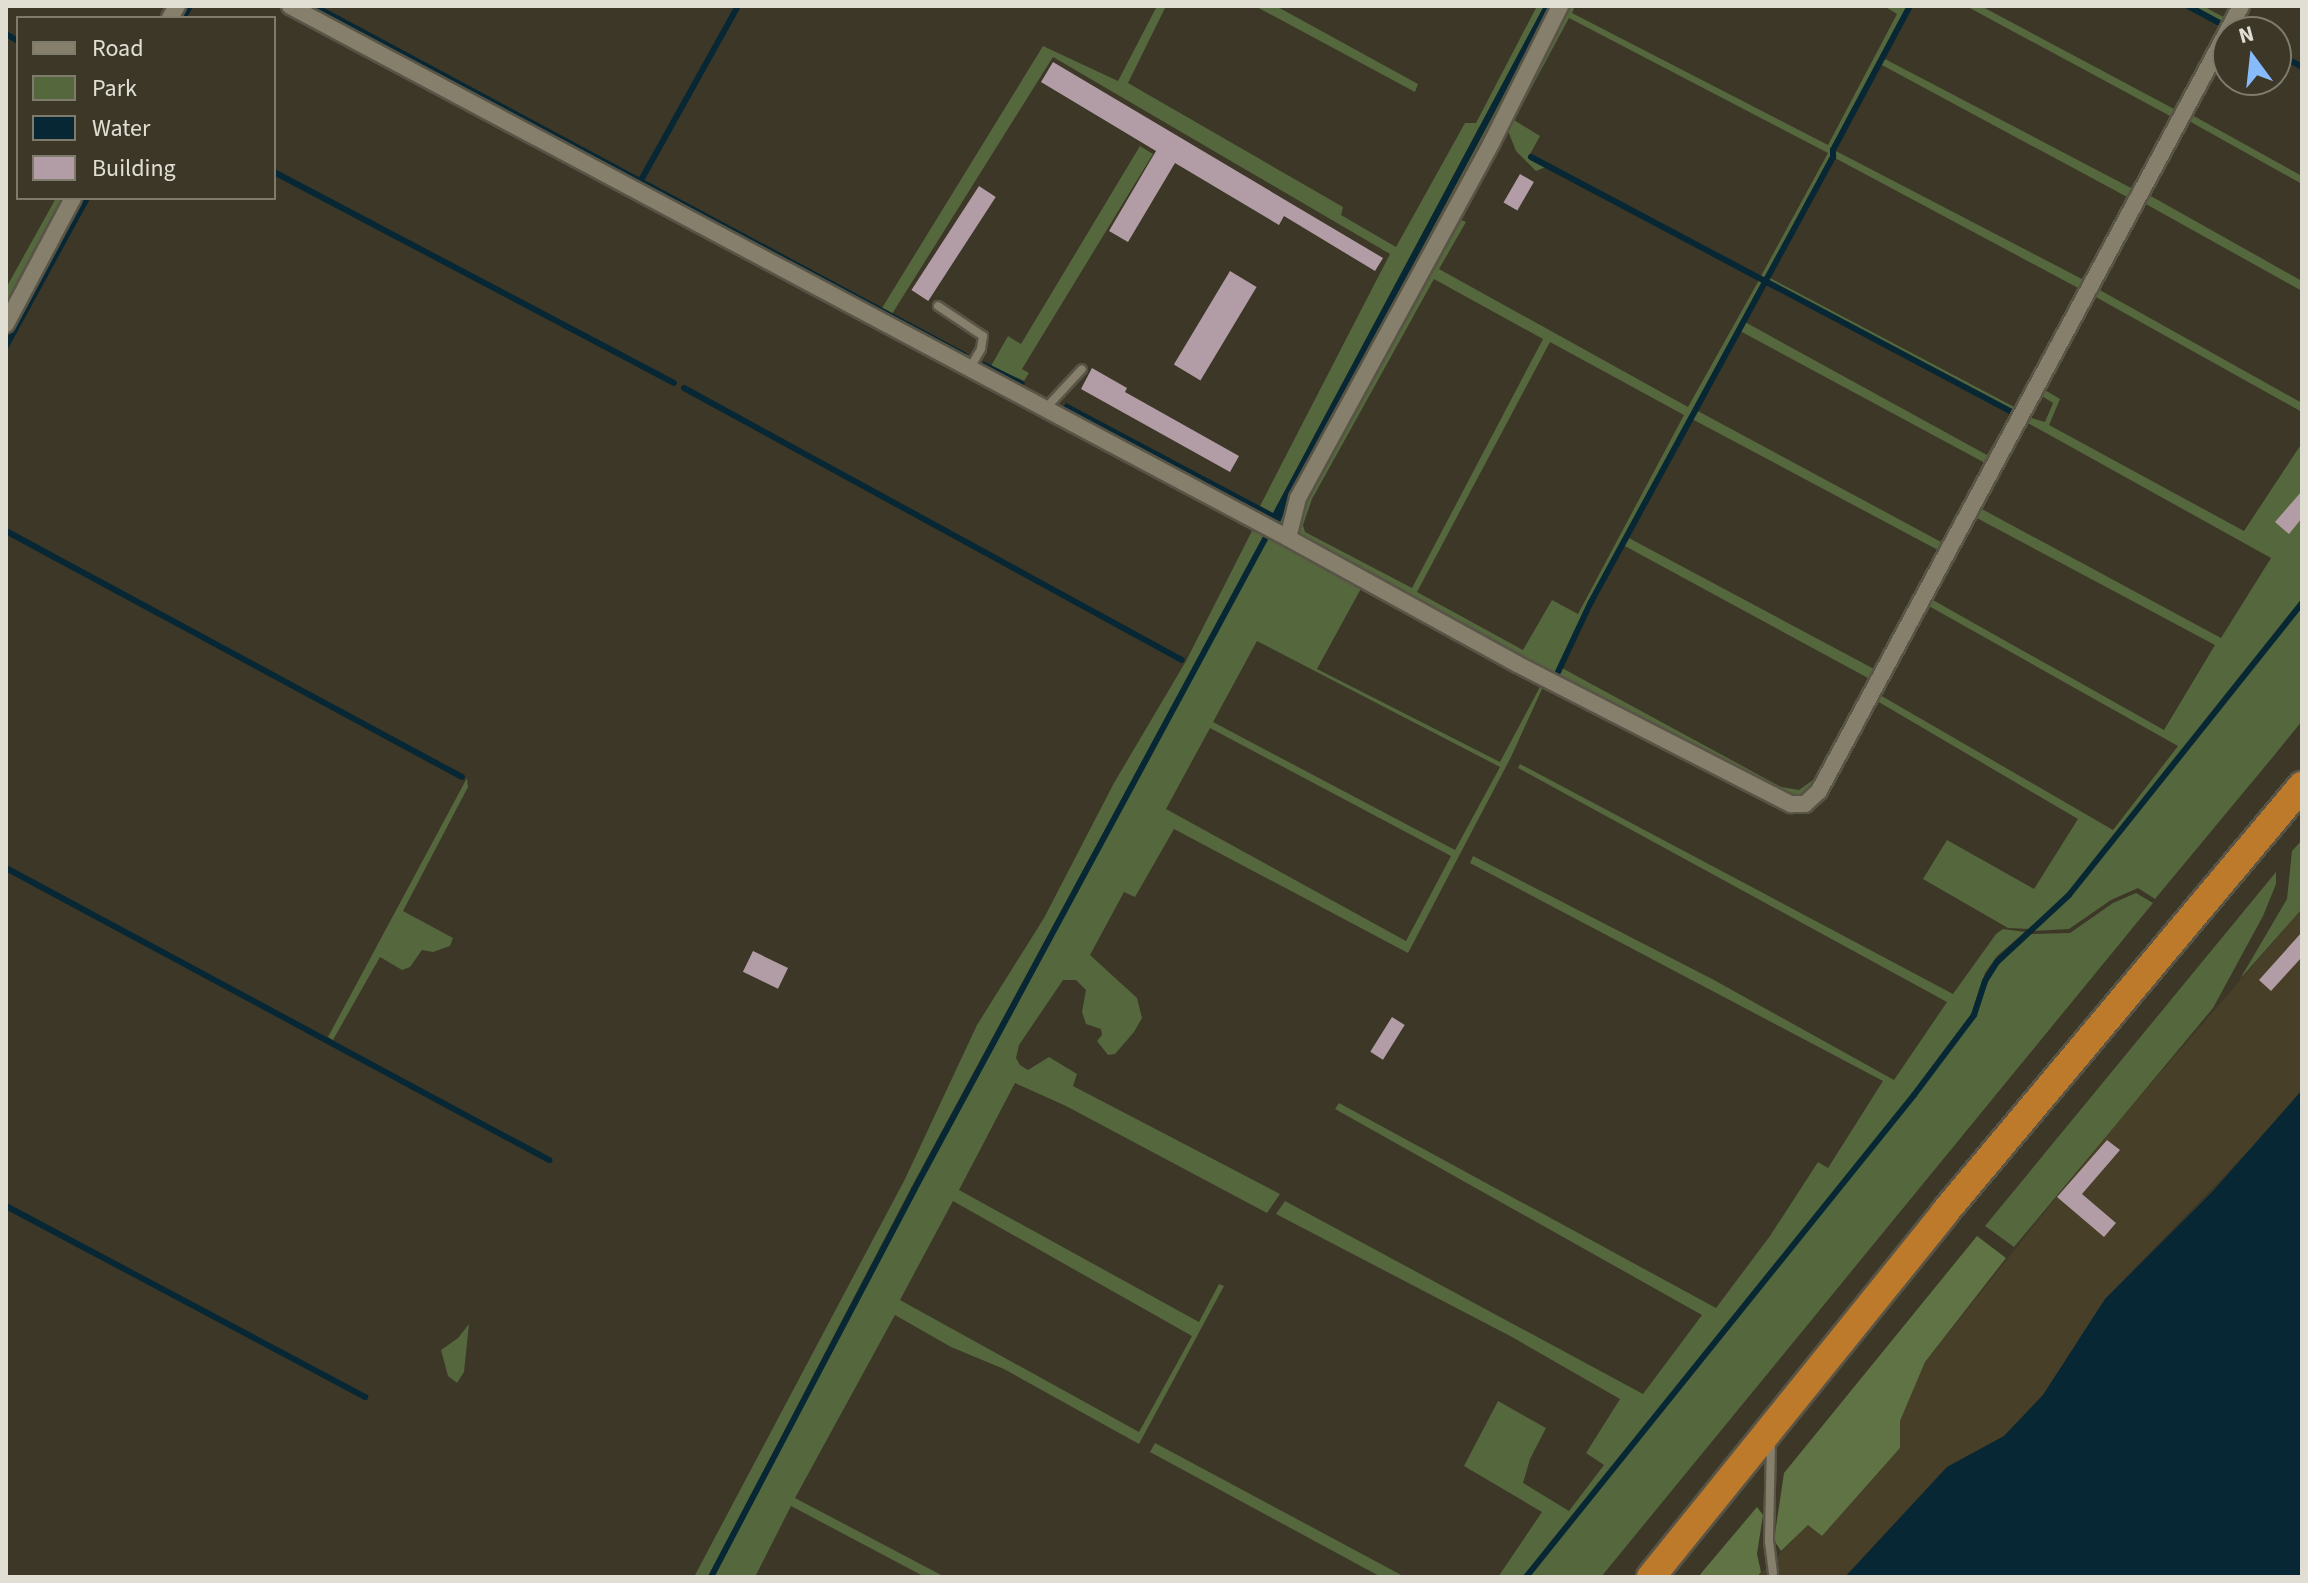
<!DOCTYPE html>
<html>
<head>
<meta charset="utf-8">
<style>
	body { margin:0 }
	#map { position:relative; width:2308px; height:1583px; overflow:hidden; background:#3c3727; font-family:"Source Sans 3",sans-serif }
	div>[style] { position:absolute }
	[style*='--x'] { left:calc(var(--x)*1px); top:calc(var(--y)*1px); width:calc(var(--w)*1px); rotate:calc(var(--a)*1deg) }
	.built>* { inset:0; background:#473f28 }
	.green>* { inset:0; background:#55673c }
	.forest>* { inset:0; background:#5f7344 }
	.water>* { inset:0; background:#062733 }
	.stream>* { height:6px; margin:-3px; padding:0 3px; transform-origin:3px; border-radius:3px; background:#062733 }
	.building>* { inset:0; background:#b29da6; transform-origin:0 0 }
	.roads { filter:drop-shadow(2px 0 #585446) drop-shadow(-2px 0 #585446) drop-shadow(0 2px #585446) drop-shadow(0 -2px #585446) }
	.lane>* { height:8px; margin:-4px; padding:0 4px; transform-origin:4px; border-radius:4px; background:#857f6c }
	.street>* { height:16px; margin:-8px; padding:0 8px; transform-origin:8px; border-radius:8px; background:#857f6c }
	.highway>* { height:28px; margin:-14px; padding:0 14px; transform-origin:14px; border-radius:14px; background:#be7a2b }
	span { translate:-50% -50%; white-space:nowrap; text-align:center; line-height:1.15; -webkit-text-stroke:8px #3c3727; paint-order:stroke }
	.frame { position:absolute; inset:0; border:8px solid #e1ded4; pointer-events:none }
	.legend { position:absolute; left:16px; top:16px; width:260px; height:184px; box-sizing:border-box; background:#3c3727; border:2px solid #7e7a6c; margin:0; padding:10px 14px; list-style:none; font-size:24px; color:#e1ded4 }
	.legend li { display:flex; align-items:center; gap:16px; height:40px }
	.legend b { width:40px; border:2px solid #7e7a6c }
	.north { position:absolute; left:2212px; top:16px; width:80px; height:80px; box-sizing:border-box; background:#3c3727; border:2px solid #7e7a6c; border-radius:50%; rotate:345deg; font-size:22px; font-weight:700; line-height:32px; text-align:center; color:#e1ded4 }
	.north::after { content:''; display:block; margin:auto; width:28px; height:36px; background:#88bbfc; clip-path:polygon(50% 0,100% 100%,50% 72%,0 100%) }
</style>
</head>
<body>
<div id="map">
	<div class="built">
		<div style="clip-path:polygon(2302px 909px,2302px 1090px,2286px 1112px,2105px 1299px,2043px 1395px,2004px 1436px,1947px 1467px,1845px 1577px,1757px 1577px,1808px 1525px,1822px 1536px,1900px 1448px,1900px 1421px,1925px 1362px,2108px 1133px)"></div>
	</div>
	<div class="green">
		<div style="clip-path:polygon(1157px 6px,1166px 6px,1128px 83px,1343px 207px,1341px 215px,1396px 247px,1465px 123px,1476px 123px,1537px 6px,1544px 6px,1273px 513px,1260px 506px,1390px 254px,1053px 57px,892px 314px,882px 308px,1043px 46px,1118px 81px)"></div>
		<div style="clip-path:polygon(1255px 6px,1276px 6px,1418px 84px,1415px 92px)"></div>
		<div style="clip-path:polygon(1551px 6px,1557px 6px,1283px 528px,1063px 409px,1270px 519px,1281px 521px,1281px 514px,1313px 453px)"></div>
		<div style="clip-path:polygon(1565px 6px,1575px 6px,1572px 13px,1828px 145px,1897px 14px,1884px 6px,1908px 6px,1766px 279px,1761px 276px,1828px 153px,1569px 18px,1514px 120px,1540px 136px,1529px 156px,1546px 167px,1536px 171px,1516px 151px,1506px 126px)"></div>
		<div style="clip-path:polygon(1966px 6px,1981px 6px,2176px 110px,2225px 25px,2191px 6px,2203px 6px,2225px 18px,2232px 6px,2239px 6px,2017px 413px,1768px 281px,1770px 278px,2016px 408px,2080px 289px,1835px 158px,1834px 150px,2082px 279px,2129px 198px,1880px 64px,1883px 58px,2133px 189px,2172px 117px)"></div>
		<div style="clip-path:polygon(evenodd,2228px 42px,2228px 54px,2192px 115px,2302px 176px,2302px 184px,2189px 121px,2149px 195px,2302px 281px,2302px 291px,2144px 203px,2098px 289px,2302px 403px,2302px 412px,2094px 296px,2045px 390px,2060px 399px,2049px 425px,2244px 531px,2302px 443px,2302px 600px,2068px 894px,2030px 929px,2008px 928px,1923px 879px,1947px 840px,2034px 889px,2078px 819px,1877px 701px,1835px 783px,1826px 788px,2024px 416px,2045px 422px,2053px 403px,2037px 393px,2228px 42px,2026px 422px,2271px 558px,2221px 638px,1980px 508px,2026px 422px,2228px 42px,1975px 517px,2215px 645px,2164px 730px,1931px 599px,1975px 517px,2228px 42px,1927px 605px,2178px 746px,2113px 830px,1880px 695px,1927px 605px)"></div>
		<div style="clip-path:polygon(1140px 146px,1153px 154px,1022px 369px,1029px 373px,1024px 381px,991px 366px,1008px 336px,1021px 344px)"></div>
		<div style="clip-path:polygon(56px 198px,67px 198px,6px 311px,6px 288px)"></div>
		<div style="clip-path:polygon(evenodd,1454px 217px,1466px 222px,1439px 269px,1688px 407px,1759px 280px,1762px 282px,1581px 617px,1554px 675px,1297px 537px,1297px 513px,1454px 217px,1434px 279px,1543px 339px,1412px 588px,1305px 532px,1303px 525px,1312px 499px,1434px 279px,1454px 217px,1550px 342px,1684px 415px,1578px 614px,1552px 600px,1523px 650px,1417px 592px,1550px 342px)"></div>
		<div style="clip-path:polygon(1745px 322px,1987px 455px,2011px 413px,2016px 416px,1820px 780px,1797px 797px,1790px 797px,1558px 678px,1562px 668px,1781px 787px,1799px 790px,1813px 780px,1868px 678px,1623px 545px,1627px 537px,1874px 669px,1938px 550px,1692px 419px,1696px 410px,1943px 543px,1985px 463px,1740px 331px)"></div>
		<div style="clip-path:polygon(evenodd,1255px 525px,1364px 583px,1317px 669px,1500px 762px,1541px 685px,1542px 689px,1511px 757px,1408px 953px,1174px 829px,1135px 897px,1124px 892px,1090px 955px,1137px 998px,1142px 1018px,1134px 1032px,1115px 1054px,1108px 1055px,1097px 1041px,1102px 1035px,1101px 1029px,1086px 1024px,1082px 1012px,1086px 990px,1076px 980px,1063px 980px,1019px 1045px,1016px 1058px,1020px 1065px,1028px 1070px,1049px 1057px,1077px 1074px,1073px 1086px,1280px 1194px,1267px 1213px,1066px 1106px,1015px 1083px,959px 1190px,1199px 1322px,1219px 1284px,1224px 1286px,1139px 1444px,1004px 1369px,951px 1347px,895px 1315px,795px 1498px,945px 1577px,925px 1577px,791px 1506px,755px 1577px,713px 1577px,915px 1190px,1267px 538px,1264px 536px,911px 1188px,708px 1577px,694px 1577px,905px 1179px,977px 1025px,1044px 918px,1114px 783px,1186px 661px,1255px 525px,1257px 641px,1500px 767px,1455px 850px,1213px 722px,1257px 641px,1255px 525px,1210px 728px,1451px 856px,1406px 941px,1166px 809px,1210px 728px,1255px 525px,953px 1201px,1192px 1336px,1139px 1432px,900px 1300px,953px 1201px)"></div>
		<div style="clip-path:polygon(2302px 605px,2302px 721px,2272px 758px,2155px 899px,2138px 888px,2111px 900px,2069px 929px,2033px 931px,2087px 875px)"></div>
		<div style="clip-path:polygon(1520px 764px,1953px 994px,1996px 934px,2003px 929px,2025px 932px,1997px 956px,1985px 973px,1971px 1015px,1912px 1094px,1524px 1577px,1498px 1577px,1542px 1512px,1464px 1466px,1498px 1401px,1546px 1428px,1530px 1459px,1523px 1483px,1569px 1511px,1604px 1465px,1586px 1453px,1620px 1399px,1512px 1337px,1276px 1214px,1285px 1201px,1643px 1394px,1702px 1315px,1335px 1109px,1339px 1103px,1716px 1308px,1770px 1236px,1818px 1162px,1828px 1168px,1883px 1081px,1470px 863px,1473px 856px,1714px 980px,1894px 1080px,1947px 1002px,1518px 768px)"></div>
		<div style="clip-path:polygon(467px 778px,468px 787px,403px 911px,453px 938px,450px 946px,433px 952px,422px 950px,410px 967px,402px 970px,380px 957px,333px 1040px,328px 1037px)"></div>
		<div style="clip-path:polygon(2302px 840px,2302px 909px,2240px 979px,2287px 899px,2292px 851px)"></div>
		<div style="clip-path:polygon(2276px 872px,2276px 884px,2263px 916px,2213px 1008px,2014px 1247px,1985px 1226px)"></div>
		<div style="clip-path:polygon(2136px 893px,2153px 903px,1601px 1577px,1529px 1577px,1915px 1096px,1975px 1016px,1987px 981px,1998px 963px,2030px 934px,2070px 933px,2113px 903px)"></div>
		<div style="clip-path:polygon(469px 1324px,464px 1372px,457px 1383px,448px 1376px,441px 1350px,458px 1338px)"></div>
		<div style="clip-path:polygon(1155px 1443px,1405px 1577px,1381px 1577px,1150px 1452px)"></div>
	</div>
	<div class="forest">
		<div style="clip-path:polygon(1977px 1236px,2006px 1258px,1925px 1362px,1900px 1421px,1900px 1448px,1822px 1536px,1808px 1525px,1781px 1551px,1774px 1540px,1784px 1473px)"></div>
		<div style="clip-path:polygon(1757px 1507px,1763px 1515px,1757px 1554px,1761px 1572px,1757px 1577px,1698px 1577px)"></div>
	</div>
	<div class="water">
		<div style="clip-path:polygon(1544px 6px,1551px 6px,1313px 453px,1280px 522px,1063px 407px,1066px 403px,1273px 513px)"></div>
		<div style="clip-path:polygon(2302px 1090px,2302px 1577px,1845px 1577px,1947px 1467px,2004px 1436px,2043px 1395px,2105px 1299px,2213px 1191px)"></div>
	</div>
	<div class="stream">
		<div style="--x:314;--y:6;--w:738;--a:28.23"></div>
		<div style="--x:2188;--y:6;--w:42;--a:28.4"></div>
		<div style="--x:183;--y:18;--w:14;--a:-60"></div>
		<div style="--x:6;--y:34;--w:14;--a:30"></div>
		<div style="--x:2276;--y:53;--w:30;--a:28"></div>
		<div style="--x:1531;--y:157;--w:544;--a:27.93"></div>
		<div style="--x:274;--y:172;--w:452;--a:27.8"></div>
		<div style="--x:640;--y:182;--w:201;--a:-60.9"></div>
		<div style="--x:6;--y:346;--w:169;--a:-61.3"></div>
		<div style="--x:984;--y:365;--w:42;--a:26.6"></div>
		<div style="--x:684;--y:388;--w:567;--a:28.64"></div>
		<div style="--x:6;--y:531;--w:518;--a:28.35"></div>
		<div style="--x:1558;--y:672;--w:77;--a:-64.8"></div>
		<div style="--x:1591;--y:602;--w:507;--a:-61.46"></div>
		<div style="--x:1833;--y:157;--w:7;--a:-90"></div>
		<div style="--x:1833;--y:150;--w:163;--a:-61.9"></div>
		<div style="--x:6;--y:868;--w:617;--a:28.27"></div>
		<div style="--x:6;--y:1206;--w:407;--a:28"></div>
		<div style="--x:711;--y:1577;--w:437;--a:-62.3"></div>
		<div style="--x:914;--y:1190;--w:742;--a:-61.67"></div>
		<div style="--x:1526;--y:1577;--w:619;--a:-51.17"></div>
		<div style="--x:1914;--y:1095;--w:100;--a:-53.1"></div>
		<div style="--x:1974;--y:1015;--w:36;--a:-72"></div>
		<div style="--x:1985;--y:981;--w:22;--a:-58"></div>
		<div style="--x:1997;--y:962;--w:98;--a:-42.9"></div>
		<div style="--x:2069;--y:895;--w:374;--a:-51.4"></div>
	</div>
	<div class="building">
		<div style="clip-path:polygon(1053px 62px,1383px 258px,1375px 271px,1284px 216px,1279px 225px,1175px 163px,1128px 242px,1109px 231px,1156px 151px,1041px 82px)"></div>
		<div style="left:1520px;top:174px;width:16px;height:33px;rotate:30deg"></div>
		<div style="left:979px;top:186px;width:20px;height:124px;rotate:33deg"></div>
		<div style="left:1230px;top:271px;width:31px;height:109px;rotate:31deg"></div>
		<div style="clip-path:polygon(1092px 368px,1127px 388px,1125px 392px,1239px 456px,1230px 472px,1081px 389px)"></div>
		<div style="clip-path:polygon(2302px 491px,2302px 518px,2289px 534px,2275px 522px)"></div>
		<div style="clip-path:polygon(2302px 932px,2302px 957px,2271px 991px,2259px 980px)"></div>
		<div style="left:753px;top:951px;width:39px;height:23px;rotate:26deg"></div>
		<div style="left:1392px;top:1017px;width:15px;height:41px;rotate:32deg"></div>
		<div style="clip-path:polygon(2107px 1140px,2120px 1150px,2082px 1194px,2116px 1223px,2104px 1237px,2057px 1197px)"></div>
	</div>
	<div class="roads">
		<div class="lane">
			<div style="--x:938;--y:306;--w:54;--a:33.7"></div>
			<div style="--x:983;--y:336;--w:13;--a:99"></div>
			<div style="--x:981;--y:349;--w:22;--a:120"></div>
			<div style="--x:1045;--y:409;--w:54;--a:-47.2"></div>
			<div style="--x:1771;--y:1442;--w:99;--a:91.2"></div>
			<div style="--x:1769;--y:1541;--w:32;--a:83"></div>
		</div>
		<div class="street">
			<div style="--x:290;--y:6;--w:1131;--a:28.06"></div>
			<div style="--x:1288;--y:538;--w:261;--a:28.8"></div>
			<div style="--x:1517;--y:664;--w:308;--a:27.1"></div>
			<div style="--x:1791;--y:804;--w:14;--a:0"></div>
			<div style="--x:1805;--y:804;--w:19;--a:-43"></div>
			<div style="--x:1819;--y:791;--w:891;--a:-61.74"></div>
			<div style="--x:170;--y:18;--w:14;--a:-60"></div>
			<div style="--x:6;--y:324;--w:143;--a:-62"></div>
			<div style="--x:1288;--y:538;--w:41;--a:-76"></div>
			<div style="--x:1298;--y:498;--w:405;--a:-61.4"></div>
			<div style="--x:1492;--y:142;--w:152;--a:-63.4"></div>
		</div>
		<div class="highway">
			<div style="--x:1651;--y:1577;--w:469;--a:-51.1"></div>
			<div style="--x:1945;--y:1212;--w:556;--a:-50.04"></div>
		</div>
	</div>
	<div class="frame"></div>
	<ul class="legend">
	<li><b style="height:10px;background:#857f6c"></b>Road</li>
	<li><b style="height:22px;background:#55673c"></b>Park</li>
	<li><b style="height:22px;background:#062733"></b>Water</li>
	<li><b style="height:22px;background:#b29da6"></b>Building</li>
	</ul>
	<div class="north">N</div>
</div>
</body>
</html>
